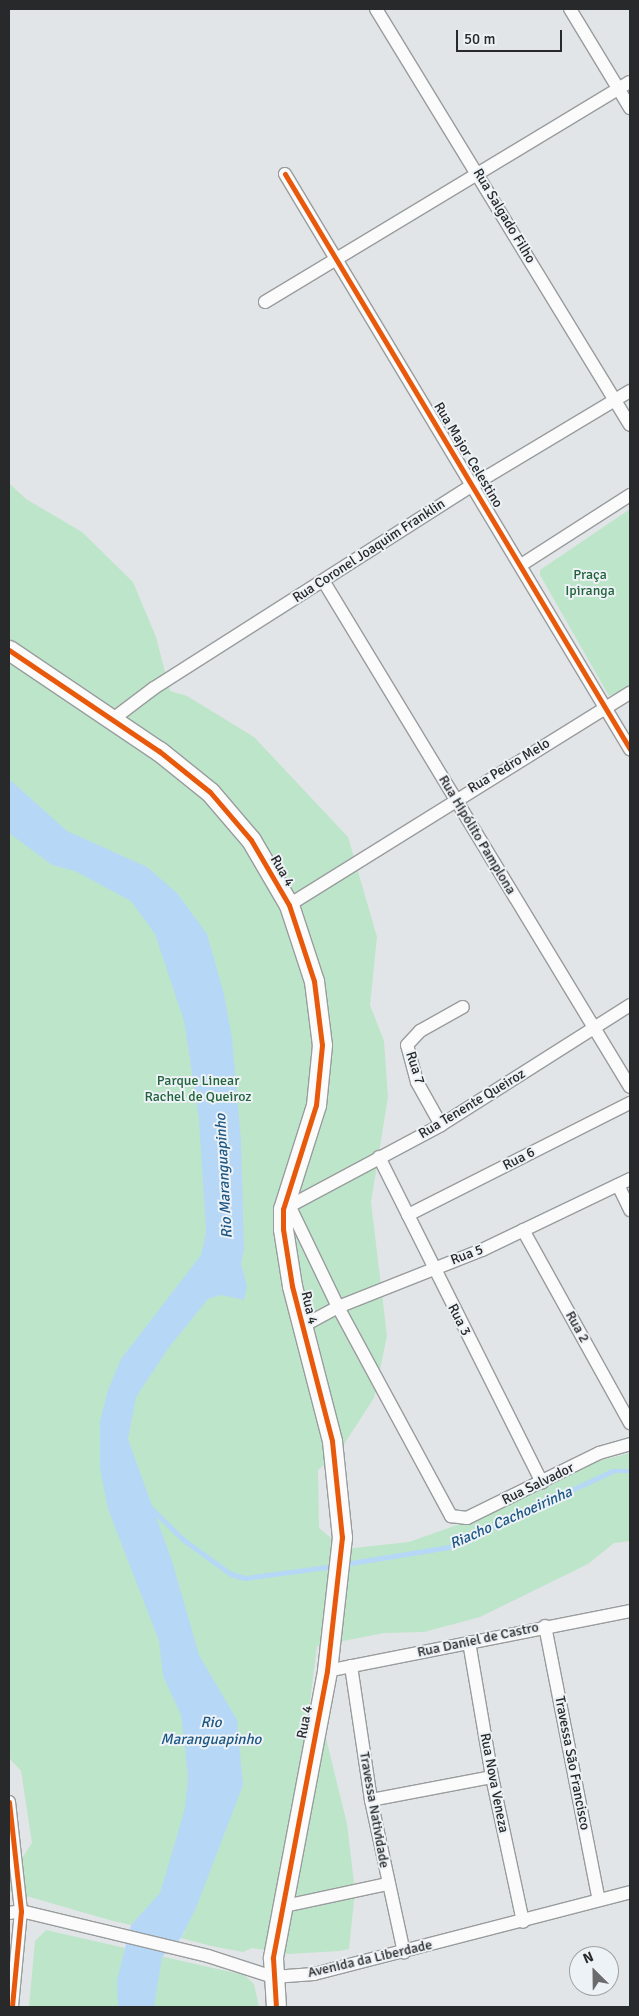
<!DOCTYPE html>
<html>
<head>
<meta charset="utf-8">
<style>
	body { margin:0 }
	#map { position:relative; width:639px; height:2016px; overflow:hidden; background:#e2e5e7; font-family:Signika,sans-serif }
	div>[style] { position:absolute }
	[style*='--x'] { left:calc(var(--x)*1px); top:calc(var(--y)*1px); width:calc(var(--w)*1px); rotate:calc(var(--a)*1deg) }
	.green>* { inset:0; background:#bde5ca }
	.water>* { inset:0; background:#b6d8f6 }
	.stream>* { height:4.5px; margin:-2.25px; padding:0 2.25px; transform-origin:2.25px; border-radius:2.25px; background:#b6d8f6 }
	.roads { filter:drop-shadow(1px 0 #999c9d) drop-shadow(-1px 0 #999c9d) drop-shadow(0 1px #999c9d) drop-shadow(0 -1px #999c9d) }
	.street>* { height:12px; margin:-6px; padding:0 6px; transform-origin:6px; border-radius:6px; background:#fbfbfb }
	.secondary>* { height:19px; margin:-9.5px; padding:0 9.5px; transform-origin:9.5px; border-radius:9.5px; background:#fbfbfb }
	.cycleway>* { height:5px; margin:-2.5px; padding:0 2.5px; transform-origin:2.5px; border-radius:2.5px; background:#e8590c }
	span { translate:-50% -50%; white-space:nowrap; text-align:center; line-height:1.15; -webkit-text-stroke:4px #edf2f6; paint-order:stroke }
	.street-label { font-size:14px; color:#28292b }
	.park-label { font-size:14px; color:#21633a }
	.water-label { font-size:15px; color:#1d5784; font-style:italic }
	.frame { position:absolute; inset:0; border:10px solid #28292b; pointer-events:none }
	.north { position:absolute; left:569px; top:1946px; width:50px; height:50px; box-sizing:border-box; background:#edf2f6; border:1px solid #9ea2a5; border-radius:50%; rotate:337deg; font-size:14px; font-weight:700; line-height:20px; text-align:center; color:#28292b }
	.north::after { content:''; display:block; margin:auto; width:18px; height:22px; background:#696b6d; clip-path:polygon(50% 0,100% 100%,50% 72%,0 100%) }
	.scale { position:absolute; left:456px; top:30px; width:106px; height:22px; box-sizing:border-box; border:2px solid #28292b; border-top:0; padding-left:6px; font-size:15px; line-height:18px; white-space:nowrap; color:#28292b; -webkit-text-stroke:4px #edf2f6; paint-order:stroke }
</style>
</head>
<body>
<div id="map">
	<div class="green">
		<div style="clip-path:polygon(9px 483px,26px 499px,82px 532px,133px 582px,156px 637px,170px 691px,187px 696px,254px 737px,348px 837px,377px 937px,370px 1005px,384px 1041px,388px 1097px,371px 1202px,387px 1336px,374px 1398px,339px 1452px,318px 1470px,319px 1528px,344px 1549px,409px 1542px,491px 1513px,594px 1462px,630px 1453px,630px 1541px,614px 1543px,588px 1564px,480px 1617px,424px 1632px,384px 1633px,317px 1646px,310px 1701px,326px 1738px,347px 1824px,355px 1891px,349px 1949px,339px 1951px,289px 1954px,252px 1948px,243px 1952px,211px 1946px,181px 1938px,185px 1931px,137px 1919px,131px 1925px,113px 1921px,9px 1891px,9px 1878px,32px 1843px,21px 1771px,9px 1758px)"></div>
		<div style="clip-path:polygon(630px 509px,630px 688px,609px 696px,540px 575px,540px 570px)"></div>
		<div style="clip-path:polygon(46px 1930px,244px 1975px,254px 1984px,259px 2007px,29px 2007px,35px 1941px)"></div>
	</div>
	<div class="water">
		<div style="clip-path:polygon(9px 779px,67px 831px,147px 867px,177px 893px,207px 934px,224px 994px,232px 1038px,241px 1141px,244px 1249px,241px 1264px,247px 1286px,244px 1300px,221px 1295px,208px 1299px,170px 1346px,136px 1397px,128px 1439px,172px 1561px,199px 1655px,237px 1720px,243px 1785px,196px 1908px,181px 1938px,162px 1957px,154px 2007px,118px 2007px,117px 1980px,131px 1925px,160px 1893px,174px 1846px,185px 1808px,188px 1778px,185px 1748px,181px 1715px,163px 1676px,159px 1641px,108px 1509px,100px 1468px,100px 1421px,108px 1390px,121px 1359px,201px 1255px,206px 1232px,199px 1119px,184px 1021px,155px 934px,131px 901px,75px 871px,52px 865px,9px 833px)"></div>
	</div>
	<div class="stream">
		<div style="--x:149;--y:1506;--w:49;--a:44.2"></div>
		<div style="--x:184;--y:1540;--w:58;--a:35.9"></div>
		<div style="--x:231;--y:1574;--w:15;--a:16"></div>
		<div style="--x:245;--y:1578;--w:91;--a:-7.6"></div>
		<div style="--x:345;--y:1564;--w:105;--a:-9.3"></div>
		<div style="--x:449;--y:1547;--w:181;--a:-24.9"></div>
		<div style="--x:613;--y:1471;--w:17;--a:0"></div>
	</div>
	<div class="roads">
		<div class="street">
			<div style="--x:376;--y:9;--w:487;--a:58.6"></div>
			<div style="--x:570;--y:9;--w:116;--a:58.8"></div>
			<div style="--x:285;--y:174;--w:671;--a:59.04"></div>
			<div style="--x:265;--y:302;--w:426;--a:-31.1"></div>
			<div style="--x:521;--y:565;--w:130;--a:-32.7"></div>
			<div style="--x:324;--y:582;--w:590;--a:58.79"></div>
			<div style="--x:113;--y:719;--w:51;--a:-37.1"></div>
			<div style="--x:154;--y:688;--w:378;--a:-32.5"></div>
			<div style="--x:473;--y:485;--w:183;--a:-30.9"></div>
			<div style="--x:289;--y:905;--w:402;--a:-31.9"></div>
			<div style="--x:441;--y:1125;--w:49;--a:-119.2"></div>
			<div style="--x:417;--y:1082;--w:38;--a:-105"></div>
			<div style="--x:407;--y:1045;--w:19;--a:-47"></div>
			<div style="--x:420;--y:1031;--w:49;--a:-29.2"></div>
			<div style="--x:379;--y:1157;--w:364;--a:63.4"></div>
			<div style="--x:618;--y:1185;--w:28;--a:64"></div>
			<div style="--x:289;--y:1205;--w:113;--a:64.3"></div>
			<div style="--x:338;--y:1307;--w:238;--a:61.6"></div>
			<div style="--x:451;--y:1516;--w:16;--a:7"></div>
			<div style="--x:467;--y:1518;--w:147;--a:-26.2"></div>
			<div style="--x:599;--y:1453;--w:32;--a:-16"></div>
			<div style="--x:284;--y:1209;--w:178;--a:-28.1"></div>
			<div style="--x:441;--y:1125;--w:224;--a:-32.4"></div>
			<div style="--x:408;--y:1215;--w:249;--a:-26.8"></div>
			<div style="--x:523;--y:1230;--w:221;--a:61"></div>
			<div style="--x:301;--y:1327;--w:42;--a:-28.4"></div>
			<div style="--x:338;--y:1307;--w:155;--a:-21.6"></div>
			<div style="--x:482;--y:1250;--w:164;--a:-25.6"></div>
			<div style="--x:545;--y:1626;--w:279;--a:78.9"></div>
			<div style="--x:469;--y:1642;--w:137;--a:80.3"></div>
			<div style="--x:492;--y:1777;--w:148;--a:77.9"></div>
			<div style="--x:351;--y:1666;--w:135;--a:81.5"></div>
			<div style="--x:371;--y:1800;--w:156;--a:77.8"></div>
			<div style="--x:327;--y:1671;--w:309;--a:-11.2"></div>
			<div style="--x:371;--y:1800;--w:123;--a:-10.8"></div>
			<div style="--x:9;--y:1802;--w:110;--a:83.7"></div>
			<div style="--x:21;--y:1911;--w:96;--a:95.4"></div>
			<div style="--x:280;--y:1907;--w:109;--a:-12.1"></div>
			<div style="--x:9;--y:1913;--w:12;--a:-9"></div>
			<div style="--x:21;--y:1911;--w:192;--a:13.5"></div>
			<div style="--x:208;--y:1956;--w:68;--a:17.9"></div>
			<div style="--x:273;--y:1977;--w:41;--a:-4.2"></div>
			<div style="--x:314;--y:1974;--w:326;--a:-14.5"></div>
		</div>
		<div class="secondary">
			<div style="--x:9;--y:650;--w:181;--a:34"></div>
			<div style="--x:159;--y:751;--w:65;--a:38.8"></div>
			<div style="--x:210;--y:792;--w:63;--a:49.5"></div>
			<div style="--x:251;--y:840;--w:75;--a:59.7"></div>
			<div style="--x:289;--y:905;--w:80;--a:71.8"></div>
			<div style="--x:314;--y:981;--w:64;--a:82.9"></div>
			<div style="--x:322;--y:1045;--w:60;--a:95.7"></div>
			<div style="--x:316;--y:1105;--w:109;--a:107.6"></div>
			<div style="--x:283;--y:1209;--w:20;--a:90"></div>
			<div style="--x:283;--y:1229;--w:58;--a:81"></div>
			<div style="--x:292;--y:1286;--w:160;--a:75.5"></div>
			<div style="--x:332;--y:1441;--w:97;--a:84.1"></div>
			<div style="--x:342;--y:1537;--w:135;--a:96.4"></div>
			<div style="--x:327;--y:1671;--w:292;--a:100.7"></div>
			<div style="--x:273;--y:1958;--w:49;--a:86.5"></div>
		</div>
	</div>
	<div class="cycleway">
		<div style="--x:285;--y:174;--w:671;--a:59.04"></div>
		<div style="--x:9;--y:650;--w:181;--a:34"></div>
		<div style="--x:159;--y:751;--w:65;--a:38.8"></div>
		<div style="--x:210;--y:792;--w:63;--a:49.5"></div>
		<div style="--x:251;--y:840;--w:75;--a:59.7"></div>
		<div style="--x:289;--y:905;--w:80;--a:71.8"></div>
		<div style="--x:314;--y:981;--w:64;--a:82.9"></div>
		<div style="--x:322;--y:1045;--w:60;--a:95.7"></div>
		<div style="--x:316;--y:1105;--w:109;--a:107.6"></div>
		<div style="--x:283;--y:1209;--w:20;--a:90"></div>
		<div style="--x:283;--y:1229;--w:58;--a:81"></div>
		<div style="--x:292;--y:1286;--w:160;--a:75.5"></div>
		<div style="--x:332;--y:1441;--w:97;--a:84.1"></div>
		<div style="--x:342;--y:1537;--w:135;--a:96.4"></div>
		<div style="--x:327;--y:1671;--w:292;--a:100.7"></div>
		<div style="--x:273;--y:1958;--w:49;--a:86.5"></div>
		<div style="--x:9;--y:1802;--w:110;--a:83.7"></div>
		<div style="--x:21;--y:1911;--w:96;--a:95.4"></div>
	</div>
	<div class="street-label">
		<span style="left:504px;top:216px;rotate:59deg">Rua Salgado Filho</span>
		<span style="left:468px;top:455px;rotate:59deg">Rua Major Celestino</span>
		<span style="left:369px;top:551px;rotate:-33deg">Rua Coronel Joaquim Franklin</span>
		<span style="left:509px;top:766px;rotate:-31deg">Rua Pedro Melo</span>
		<span style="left:477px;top:835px;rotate:59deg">Rua Hipólito Pamplona</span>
		<span style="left:282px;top:871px;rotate:60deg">Rua 4</span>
		<span style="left:415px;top:1068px;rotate:72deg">Rua 7</span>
		<span style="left:472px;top:1104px;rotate:-31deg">Rua Tenente Queiroz</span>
		<span style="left:519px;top:1159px;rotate:-27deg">Rua 6</span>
		<span style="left:467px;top:1255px;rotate:-21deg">Rua 5</span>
		<span style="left:309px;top:1308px;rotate:77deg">Rua 4</span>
		<span style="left:459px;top:1320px;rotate:63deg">Rua 3</span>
		<span style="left:577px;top:1327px;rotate:61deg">Rua 2</span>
		<span style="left:538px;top:1484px;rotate:-26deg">Rua Salvador</span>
		<span style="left:478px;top:1640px;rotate:-12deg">Rua Daniel de Castro</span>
		<span style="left:305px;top:1722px;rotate:-79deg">Rua 4</span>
		<span style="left:572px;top:1763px;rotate:79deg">Travessa São Francisco</span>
		<span style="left:494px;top:1783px;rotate:79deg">Rua Nova Veneza</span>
		<span style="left:374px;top:1810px;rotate:80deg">Travessa Natividade</span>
		<span style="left:370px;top:1959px;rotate:-13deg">Avenida da Liberdade</span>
	</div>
	<div class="park-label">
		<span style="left:590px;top:583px">Praça<br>Ipiranga</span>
		<span style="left:198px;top:1089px">Parque Linear<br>Rachel de Queiroz</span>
	</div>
	<div class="water-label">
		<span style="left:224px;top:1176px;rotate:-93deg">Rio Maranguapinho</span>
		<span style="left:511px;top:1518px;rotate:-24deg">Riacho Cachoeirinha</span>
		<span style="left:211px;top:1731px">Rio<br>Maranguapinho</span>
	</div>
	<div class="frame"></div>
	<div class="north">N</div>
	<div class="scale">50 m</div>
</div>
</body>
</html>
